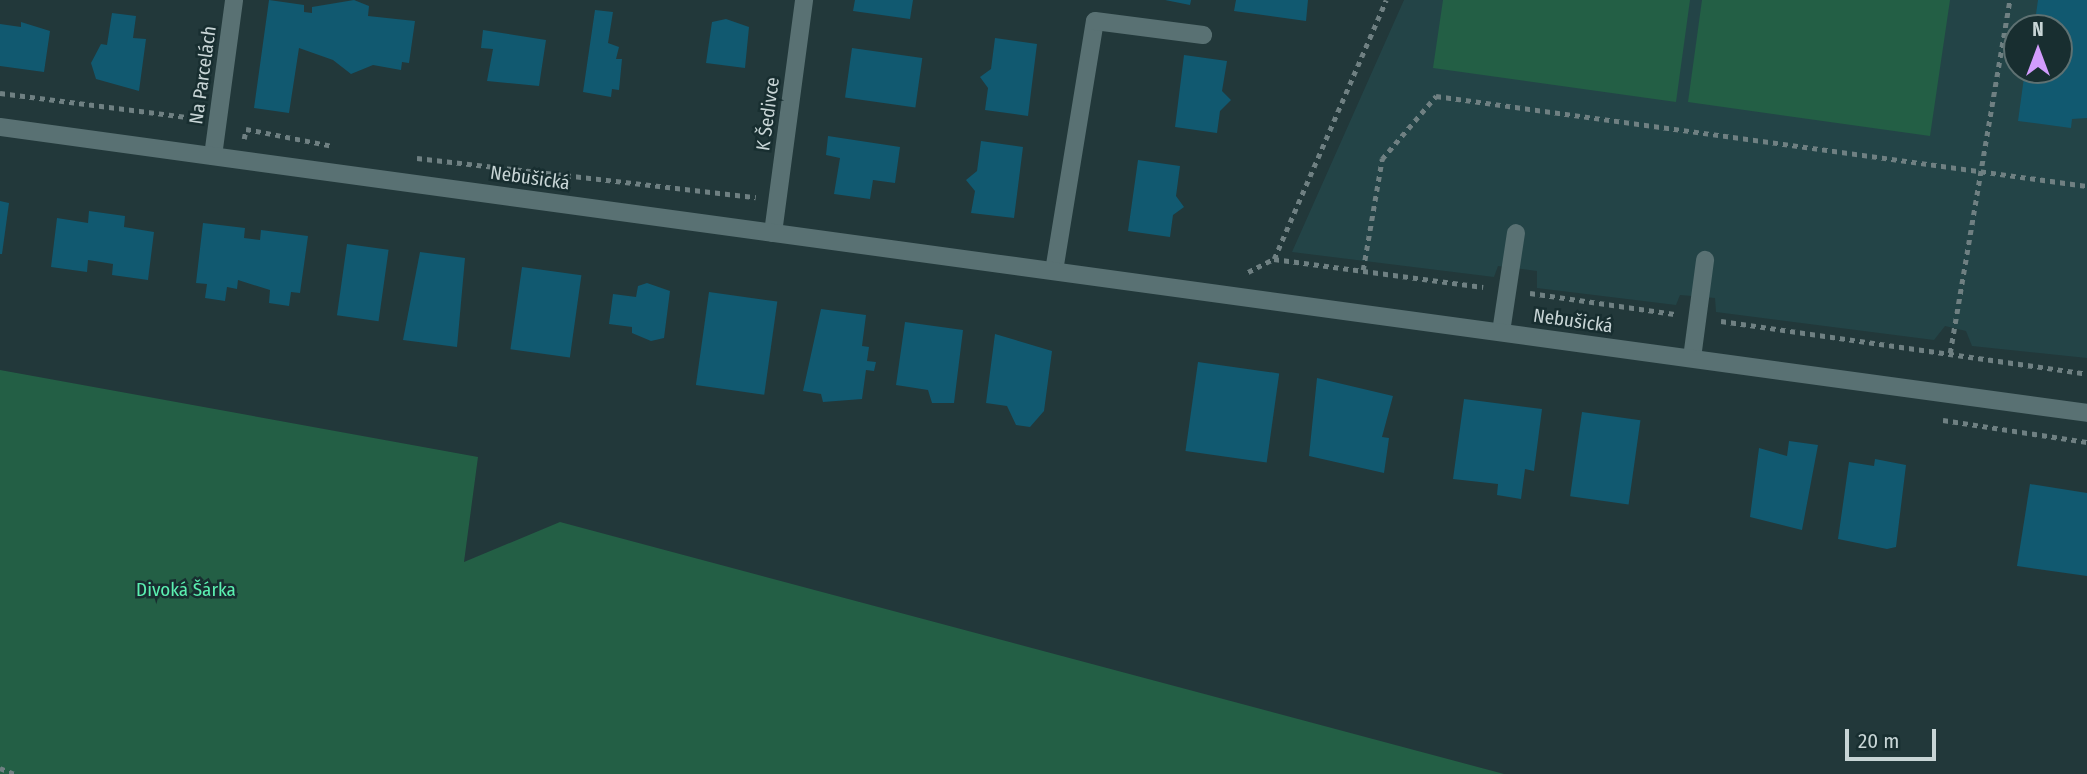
<!DOCTYPE html>
<html>
<head>
<meta charset="utf-8">
<style>
	body { margin:0 }
	#map { position:relative; width:2087px; height:774px; overflow:hidden; background:#22383a; font-family:"Fira Sans Condensed",sans-serif }
	div>[style] { position:absolute }
	[style*='--x'] { left:calc(var(--x)*1px); top:calc(var(--y)*1px); width:calc(var(--w)*1px); rotate:calc(var(--a)*1deg) }
	.built>* { inset:0; background:#234447 }
	.green>* { inset:0; background:#235f45 }
	.building>* { inset:0; background:#115970; transform-origin:0 0 }
	.path>* { height:4.5px; margin-top:-2.25px; transform-origin:0; background:repeating-linear-gradient(90deg,#6f8082 0 5px,transparent 0 10px) }
	.service>* { height:18px; margin:-9px; padding:0 9px; transform-origin:9px; border-radius:9px; background:#597173 }
	.minor>* { height:18px; margin:-9px; padding:0 9px; transform-origin:9px; border-radius:9px; background:#597173 }
	.tertiary>* { height:18px; margin:-9px; padding:0 9px; transform-origin:9px; border-radius:9px; background:#597173 }
	span { translate:-50% -50%; white-space:nowrap; text-align:center; line-height:1.15; -webkit-text-stroke:5px #182e30; paint-order:stroke }
	.street-label { font-size:19px; color:#c8d5d6 }
	.park-label { font-size:19px; color:#5bf0b1 }
	.north { position:absolute; left:2003px; top:14px; width:70px; height:70px; box-sizing:border-box; background:#182e30; border:2px solid #5e7172; border-radius:50%; rotate:0deg; font-size:19px; font-weight:700; line-height:28px; text-align:center; color:#c8d5d6 }
	.north::after { content:''; display:block; margin:auto; width:24px; height:32px; background:#d29cfd; clip-path:polygon(50% 0,100% 100%,50% 72%,0 100%) }
	.scale { position:absolute; left:1845px; top:729px; width:91px; height:32px; box-sizing:border-box; border:4px solid #c8d5d6; border-top:0; padding-left:9px; font-size:21px; line-height:24px; white-space:nowrap; color:#c8d5d6; -webkit-text-stroke:5px #182e30; paint-order:stroke }
</style>
</head>
<body>
<div id="map">
	<div class="built">
		<div style="clip-path:polygon(evenodd,1404px 0,2087px 0,2087px 358px,1972px 346px,1966px 331px,1945px 326px,1934px 340px,1716px 312px,1715px 298px,1680px 295px,1676px 305px,1537px 288px,1537px 271px,1498px 266px,1494px 277px,1292px 252px,1404px 0,2017px 28px,2059px 28px,2059px 70px,2017px 70px,2017px 28px)"></div>
	</div>
	<div class="green">
		<div style="clip-path:polygon(1443px 0,1690px 0,1676px 102px,1433px 68px)"></div>
		<div style="clip-path:polygon(1702px 0,1950px 0,1930px 136px,1688px 102px)"></div>
		<div style="clip-path:polygon(0 370px,478px 457px,464px 562px,560px 522px,1504px 774px,0 774px)"></div>
	</div>
	<div class="building">
		<div style="clip-path:polygon(269px 0,304px 5px,304px 12px,312px 13px,312px 7px,354px 0,369px 6px,368px 16px,415px 21px,409px 63px,402px 62px,401px 70px,373px 65px,351px 74px,333px 60px,299px 48px,289px 113px,254px 108px)"></div>
		<div style="clip-path:polygon(855px 0,913px 0,910px 19px,853px 11px)"></div>
		<div style="clip-path:polygon(1165px 0,1191px 0,1190px 5px)"></div>
		<div style="clip-path:polygon(1236px 0,1308px 0,1306px 21px,1234px 11px)"></div>
		<div style="clip-path:polygon(2038px 0,2087px 0,2087px 118px,2072px 119px,2071px 128px,2018px 121px,2025px 70px,2059px 70px,2059px 28px,2034px 28px)"></div>
		<div style="clip-path:polygon(595px 10px,613px 12px,608px 43px,619px 47px,616px 59px,622px 59px,619px 90px,612px 89px,611px 97px,583px 92px)"></div>
		<div style="clip-path:polygon(112px 13px,136px 16px,133px 38px,146px 39px,139px 91px,96px 79px,91px 63px,101px 44px,107px 45px)"></div>
		<div style="clip-path:polygon(726px 19px,749px 27px,745px 68px,706px 63px,712px 22px)"></div>
		<div style="clip-path:polygon(21px 22px,50px 31px,44px 72px,0 66px,0 24px,21px 27px)"></div>
		<div style="clip-path:polygon(483px 30px,546px 40px,539px 86px,487px 81px,493px 49px,481px 48px)"></div>
		<div style="clip-path:polygon(995px 38px,1037px 44px,1028px 116px,985px 110px,988px 88px,980px 77px,991px 69px)"></div>
		<div style="left:852px;top:48px;width:71px;height:50px;rotate:8deg"></div>
		<div style="clip-path:polygon(1184px 55px,1227px 61px,1222px 91px,1231px 100px,1220px 111px,1217px 133px,1175px 127px)"></div>
		<div style="clip-path:polygon(828px 136px,900px 147px,895px 183px,873px 180px,870px 199px,834px 194px,840px 158px,826px 155px)"></div>
		<div style="clip-path:polygon(981px 141px,1023px 147px,1014px 218px,971px 213px,975px 191px,966px 180px,977px 171px)"></div>
		<div style="clip-path:polygon(1138px 160px,1180px 166px,1176px 196px,1184px 207px,1173px 215px,1170px 237px,1128px 231px)"></div>
		<div style="clip-path:polygon(0 201px,9px 203px,2px 254px,0 254px)"></div>
		<div style="clip-path:polygon(89px 211px,125px 216px,124px 227px,154px 232px,148px 280px,112px 275px,113px 264px,101px 262px,88px 260px,87px 272px,51px 267px,57px 218px,88px 223px)"></div>
		<div style="clip-path:polygon(203px 223px,245px 228px,244px 238px,260px 240px,261px 230px,308px 236px,300px 293px,291px 292px,289px 306px,269px 303px,270px 290px,238px 280px,237px 289px,227px 287px,225px 301px,205px 298px,207px 284px,196px 283px)"></div>
		<div style="left:347px;top:244px;width:42px;height:72px;rotate:8deg"></div>
		<div style="clip-path:polygon(420px 252px,465px 258px,457px 347px,403px 340px)"></div>
		<div style="left:522px;top:267px;width:60px;height:83px;rotate:8deg"></div>
		<div style="clip-path:polygon(647px 283px,670px 291px,664px 338px,651px 341px,632px 333px,632px 327px,609px 324px,613px 294px,636px 297px,638px 286px)"></div>
		<div style="left:709px;top:292px;width:69px;height:94px;rotate:8deg"></div>
		<div style="clip-path:polygon(821px 309px,866px 315px,862px 346px,869px 347px,867px 361px,876px 362px,874px 371px,866px 370px,862px 399px,823px 402px,821px 394px,803px 391px)"></div>
		<div style="clip-path:polygon(905px 322px,963px 330px,954px 403px,932px 403px,928px 390px,896px 385px)"></div>
		<div style="clip-path:polygon(995px 334px,1052px 351px,1044px 411px,1030px 427px,1016px 425px,1007px 406px,986px 403px)"></div>
		<div style="left:1198px;top:362px;width:82px;height:90px;rotate:8deg"></div>
		<div style="clip-path:polygon(1317px 378px,1393px 396px,1382px 437px,1389px 438px,1384px 473px,1309px 456px)"></div>
		<div style="clip-path:polygon(1464px 399px,1542px 409px,1534px 471px,1525px 469px,1521px 499px,1497px 495px,1498px 484px,1453px 479px)"></div>
		<div style="left:1582px;top:412px;width:59px;height:85px;rotate:8deg"></div>
		<div style="clip-path:polygon(1789px 441px,1818px 445px,1802px 530px,1750px 517px,1759px 448px,1787px 456px)"></div>
		<div style="clip-path:polygon(1875px 459px,1906px 465px,1896px 547px,1887px 549px,1838px 539px,1849px 462px,1874px 466px)"></div>
		<div style="clip-path:polygon(2030px 484px,2087px 493px,2087px 576px,2017px 566px)"></div>
	</div>
	<div class="path">
		<div style="--x:0;--y:93;--w:198;--a:7.3"></div>
		<div style="--x:246;--y:129;--w:89;--a:11.1"></div>
		<div style="--x:244;--y:139;--w:10;--a:-79"></div>
		<div style="--x:417;--y:158;--w:341;--a:6.6"></div>
		<div style="--x:1274;--y:259;--w:211;--a:7.6"></div>
		<div style="--x:1363;--y:270;--w:113;--a:-80.3"></div>
		<div style="--x:1382;--y:159;--w:83;--a:-49.4"></div>
		<div style="--x:1436;--y:96;--w:657;--a:7.87"></div>
		<div style="--x:1248;--y:272;--w:29;--a:-27"></div>
		<div style="--x:1274;--y:259;--w:282;--a:-66.6"></div>
		<div style="--x:1530;--y:293;--w:146;--a:8.3"></div>
		<div style="--x:1721;--y:321;--w:370;--a:8.2"></div>
		<div style="--x:1950;--y:353;--w:358;--a:-80.4"></div>
		<div style="--x:1943;--y:420;--w:146;--a:8.7"></div>
		<div style="--x:0;--y:768;--w:16;--a:22"></div>
	</div>
	<div class="service">
		<div style="--x:1501;--y:332;--w:100;--a:-81.4"></div>
		<div style="--x:1692;--y:358;--w:99;--a:-82.4"></div>
	</div>
	<div class="minor">
		<div style="--x:213;--y:156;--w:157;--a:-82.3"></div>
		<div style="--x:773;--y:233;--w:235;--a:-82.4"></div>
		<div style="--x:1054;--y:271;--w:253;--a:-80.7"></div>
		<div style="--x:1095;--y:21;--w:109;--a:7.4"></div>
	</div>
	<div class="tertiary">
		<div style="--x:0;--y:127;--w:2107;--a:7.8"></div>
	</div>
	<div class="street-label">
		<span style="left:203px;top:75px;rotate:-82deg">Na Parcelách</span>
		<span style="left:768px;top:114px;rotate:-82deg">K Šedivce</span>
		<span style="left:530px;top:178px;rotate:8deg">Nebušická</span>
		<span style="left:1573px;top:321px;rotate:8deg">Nebušická</span>
	</div>
	<div class="park-label">
		<span style="left:186px;top:590px">Divoká Šárka</span>
	</div>
	<div class="north">N</div>
	<div class="scale">20 m</div>
</div>
</body>
</html>
